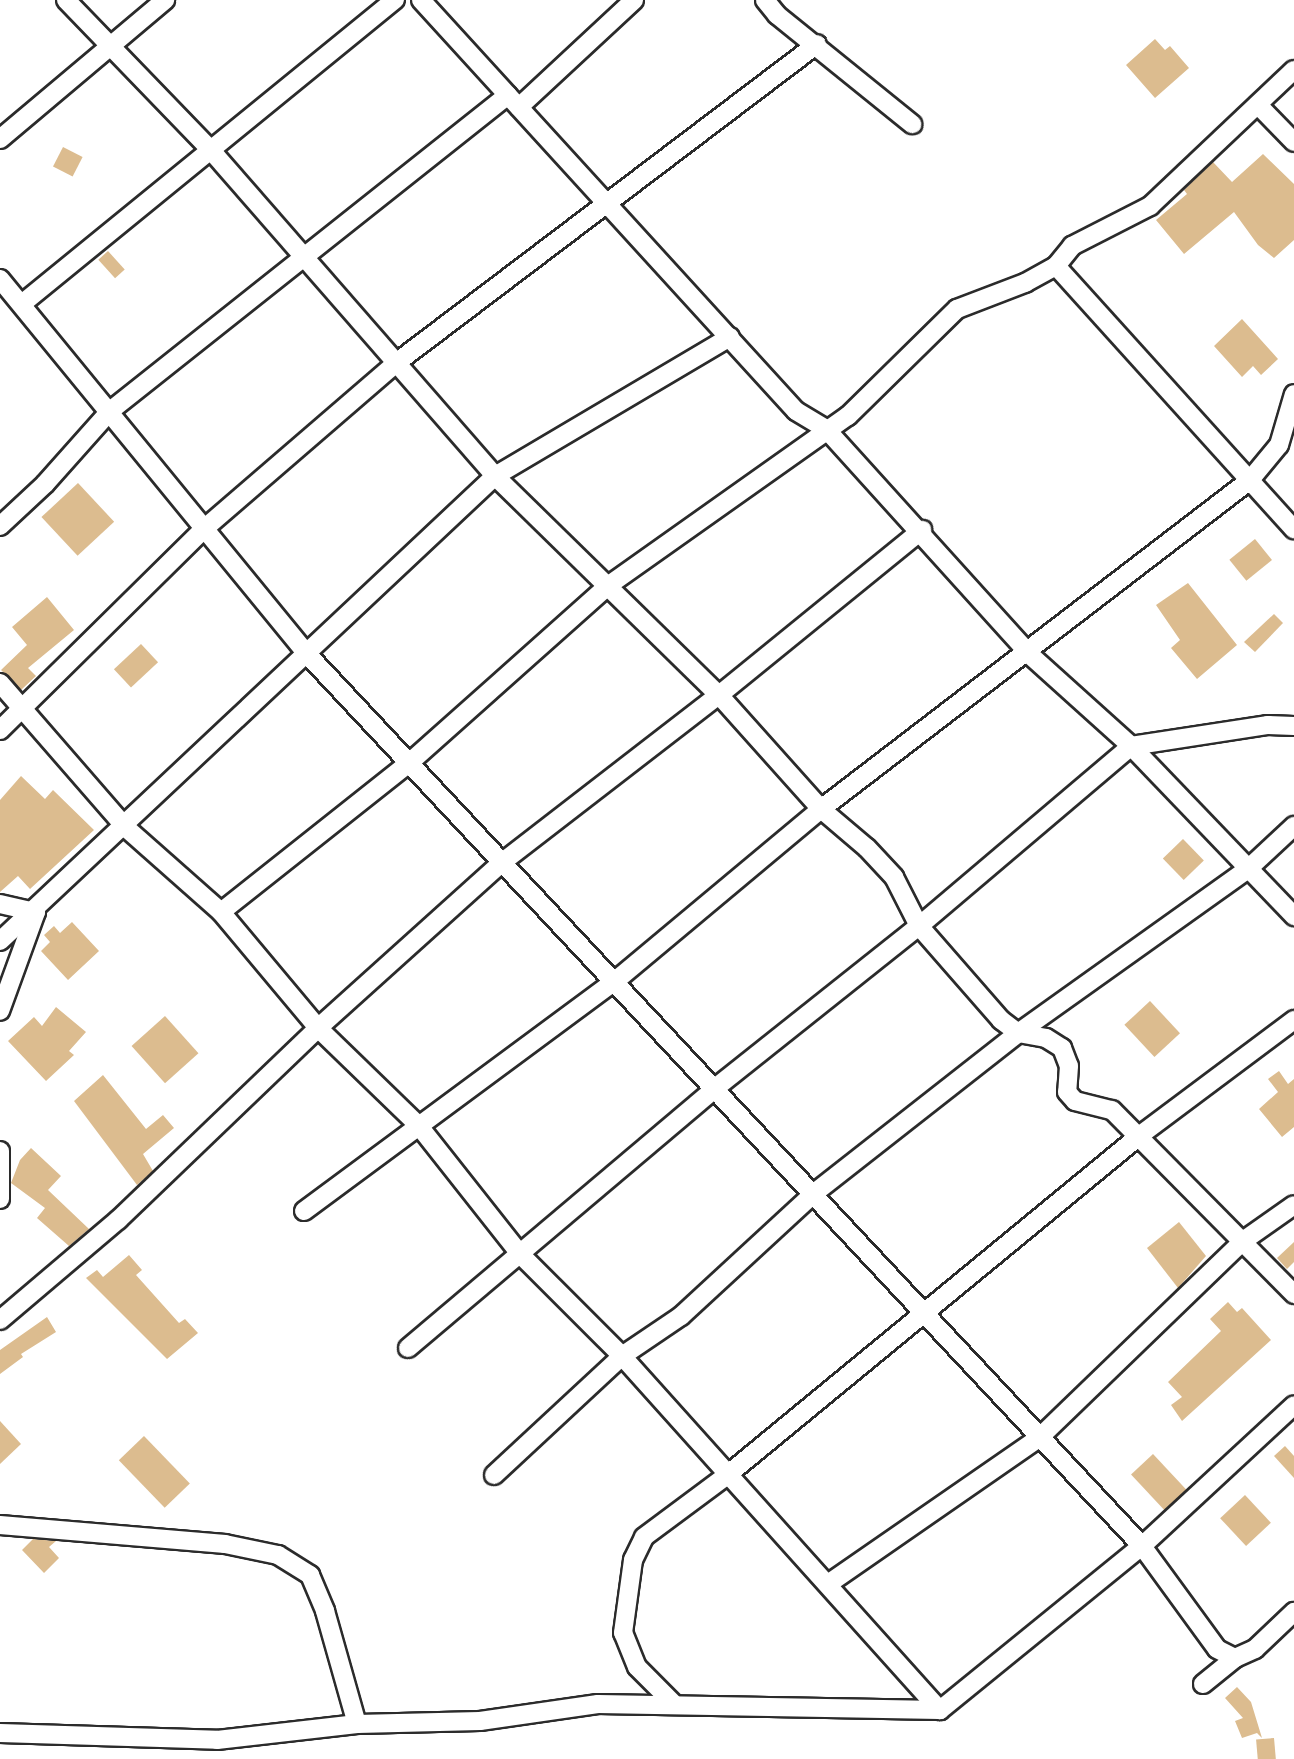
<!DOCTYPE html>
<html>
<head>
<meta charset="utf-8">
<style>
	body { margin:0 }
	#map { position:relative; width:1294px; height:1759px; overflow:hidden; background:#fff; font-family:Pangolin,sans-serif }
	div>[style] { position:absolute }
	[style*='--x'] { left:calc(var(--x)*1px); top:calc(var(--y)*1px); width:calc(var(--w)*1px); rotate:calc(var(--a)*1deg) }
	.building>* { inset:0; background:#dcbc8f; transform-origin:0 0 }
	.roads { filter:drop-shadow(2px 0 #2b2b2b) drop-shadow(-2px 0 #2b2b2b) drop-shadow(0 2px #2b2b2b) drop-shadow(0 -2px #2b2b2b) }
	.street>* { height:18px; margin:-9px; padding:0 9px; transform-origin:9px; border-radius:9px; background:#fff }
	span { translate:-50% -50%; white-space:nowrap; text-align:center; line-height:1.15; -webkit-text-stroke:5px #fff; paint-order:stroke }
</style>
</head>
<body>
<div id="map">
	<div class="building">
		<div style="clip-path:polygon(1155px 39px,1165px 50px,1170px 46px,1189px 68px,1155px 98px,1126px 65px)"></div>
		<div style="left:63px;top:147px;width:22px;height:22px;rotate:27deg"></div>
		<div style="clip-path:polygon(1263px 154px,1294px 184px,1294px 240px,1274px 258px,1258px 245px,1234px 212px,1184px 254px,1156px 220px,1187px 194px,1184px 190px,1213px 162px,1232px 182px)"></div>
		<div style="left:108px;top:251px;width:25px;height:13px;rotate:48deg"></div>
		<div style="clip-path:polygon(1242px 319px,1278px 359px,1261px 375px,1253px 366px,1242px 377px,1214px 346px)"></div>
		<div style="left:78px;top:483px;width:53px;height:50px;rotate:47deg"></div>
		<div style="left:1255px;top:539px;width:27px;height:33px;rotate:51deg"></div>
		<div style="clip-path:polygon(1188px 583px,1237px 645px,1197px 679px,1171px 648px,1180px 640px,1156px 605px)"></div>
		<div style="clip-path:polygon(47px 597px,74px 630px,28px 668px,36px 676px,21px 690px,1px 670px,27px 645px,12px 627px)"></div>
		<div style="clip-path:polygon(1274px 614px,1283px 623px,1255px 652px,1244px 642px)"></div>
		<div style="left:141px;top:644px;width:25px;height:37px;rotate:47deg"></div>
		<div style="clip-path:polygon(21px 776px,45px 799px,53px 790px,94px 830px,30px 889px,18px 876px,0 892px,0 800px)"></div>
		<div style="left:1183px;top:839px;width:30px;height:28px;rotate:46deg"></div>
		<div style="clip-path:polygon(72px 922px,99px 951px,68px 980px,41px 951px,50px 942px,44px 935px,54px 926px,60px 933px)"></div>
		<div style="left:1150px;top:1001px;width:44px;height:35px;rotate:47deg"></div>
		<div style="clip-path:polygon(56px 1007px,86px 1032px,69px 1051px,74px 1055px,46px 1081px,8px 1041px,34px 1017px,42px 1026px)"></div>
		<div style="left:165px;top:1016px;width:50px;height:45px;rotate:48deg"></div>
		<div style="clip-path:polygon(1279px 1071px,1288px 1084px,1294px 1079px,1294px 1127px,1282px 1137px,1259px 1109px,1278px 1092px,1268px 1079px)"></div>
		<div style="clip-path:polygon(103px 1075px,146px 1129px,163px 1115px,174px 1128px,143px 1154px,153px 1171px,137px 1185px,74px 1101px)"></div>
		<div style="clip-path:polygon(31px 1148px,61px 1176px,48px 1190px,89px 1229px,69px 1246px,37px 1218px,45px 1208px,11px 1183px,20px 1160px)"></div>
		<div style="clip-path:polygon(1179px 1222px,1206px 1256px,1178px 1288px,1147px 1248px)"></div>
		<div style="clip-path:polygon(1294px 1242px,1294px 1262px,1287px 1269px,1277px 1258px)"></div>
		<div style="clip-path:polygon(129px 1255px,142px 1270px,136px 1275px,179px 1323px,185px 1319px,198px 1333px,167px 1359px,86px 1278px,97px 1270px,103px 1277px)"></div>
		<div style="clip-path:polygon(1228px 1302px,1237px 1312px,1242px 1308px,1271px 1340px,1182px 1421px,1171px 1405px,1182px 1397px,1168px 1382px,1221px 1331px,1210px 1319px)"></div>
		<div style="clip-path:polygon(47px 1317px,56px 1332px,21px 1354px,23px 1357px,0 1374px,0 1350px)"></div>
		<div style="clip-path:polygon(0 1421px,21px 1444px,0 1464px)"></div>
		<div style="left:144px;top:1436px;width:66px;height:35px;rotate:46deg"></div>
		<div style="clip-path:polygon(1285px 1446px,1294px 1456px,1294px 1478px,1274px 1456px)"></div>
		<div style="left:1153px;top:1454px;width:49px;height:30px;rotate:47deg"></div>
		<div style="left:1245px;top:1495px;width:38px;height:34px;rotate:47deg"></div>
		<div style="clip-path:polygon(33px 1539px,56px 1541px,49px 1547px,59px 1558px,44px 1573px,22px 1550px)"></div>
		<div style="clip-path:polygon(1237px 1687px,1251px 1702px,1262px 1738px,1257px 1733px,1242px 1738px,1235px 1721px,1243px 1718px,1225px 1698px)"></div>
		<div style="left:1274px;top:1738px;width:21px;height:18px;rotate:85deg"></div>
	</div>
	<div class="roads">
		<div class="street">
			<div style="--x:66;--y:0;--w:206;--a:46"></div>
			<div style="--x:209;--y:148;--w:435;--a:48.9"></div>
			<div style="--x:495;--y:476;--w:313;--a:44.4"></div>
			<div style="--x:719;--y:695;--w:153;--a:48.2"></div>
			<div style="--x:821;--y:809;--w:60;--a:40.3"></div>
			<div style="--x:867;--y:848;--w:40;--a:47"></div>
			<div style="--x:894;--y:877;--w:55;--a:63"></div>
			<div style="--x:919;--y:926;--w:125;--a:48.9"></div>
			<div style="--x:1001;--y:1020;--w:21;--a:37"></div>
			<div style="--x:1018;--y:1033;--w:28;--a:10"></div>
			<div style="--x:1046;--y:1038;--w:19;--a:32"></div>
			<div style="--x:1062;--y:1048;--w:19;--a:69"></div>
			<div style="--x:1069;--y:1066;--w:26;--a:94"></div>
			<div style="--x:1067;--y:1092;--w:12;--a:48"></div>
			<div style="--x:1075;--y:1101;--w:38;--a:14"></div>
			<div style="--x:1112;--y:1110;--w:259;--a:45.3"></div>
			<div style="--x:421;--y:0;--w:556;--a:47.62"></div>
			<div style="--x:796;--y:411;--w:35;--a:31"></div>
			<div style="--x:826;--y:429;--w:303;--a:47.9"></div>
			<div style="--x:1029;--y:654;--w:137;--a:42"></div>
			<div style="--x:1131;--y:746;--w:236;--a:46.2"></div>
			<div style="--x:765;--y:0;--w:19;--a:51"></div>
			<div style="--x:777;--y:15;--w:174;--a:38.9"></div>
			<div style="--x:1259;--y:106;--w:50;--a:45.8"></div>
			<div style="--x:519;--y:107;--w:157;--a:-42.9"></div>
			<div style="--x:0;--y:139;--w:216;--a:-40.1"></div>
			<div style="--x:1056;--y:266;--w:355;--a:47.9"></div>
			<div style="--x:0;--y:279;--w:485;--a:50.7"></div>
			<div style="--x:307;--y:654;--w:1222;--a:46.89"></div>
			<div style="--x:1142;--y:1546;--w:127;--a:53.9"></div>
			<div style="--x:1217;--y:1649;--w:20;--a:27"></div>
			<div style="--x:1235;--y:1658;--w:22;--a:-24"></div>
			<div style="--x:1255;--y:1649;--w:54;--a:-43.5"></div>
			<div style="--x:23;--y:303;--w:480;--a:-39.2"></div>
			<div style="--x:0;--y:526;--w:62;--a:-43"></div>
			<div style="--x:45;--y:484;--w:98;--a:-48.3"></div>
			<div style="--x:110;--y:411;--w:508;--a:-38.45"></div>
			<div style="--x:0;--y:683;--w:191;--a:49"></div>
			<div style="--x:125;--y:827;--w:128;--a:41.5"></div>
			<div style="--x:221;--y:912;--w:151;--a:50.1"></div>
			<div style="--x:318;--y:1028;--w:141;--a:44.1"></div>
			<div style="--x:419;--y:1126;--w:164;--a:51.7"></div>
			<div style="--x:521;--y:1255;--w:143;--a:45"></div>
			<div style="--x:622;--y:1356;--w:476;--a:48.1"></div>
			<div style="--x:0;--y:730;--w:288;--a:-44.6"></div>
			<div style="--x:205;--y:528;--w:252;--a:-40.8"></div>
			<div style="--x:396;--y:363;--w:528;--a:-37.15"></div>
			<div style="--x:0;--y:904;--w:37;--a:13"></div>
			<div style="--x:36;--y:912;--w:105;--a:110"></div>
			<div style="--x:221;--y:912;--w:238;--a:-38.4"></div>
			<div style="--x:408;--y:764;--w:269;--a:-41.7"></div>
			<div style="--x:609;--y:585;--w:293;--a:-35.3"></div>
			<div style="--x:848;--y:416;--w:153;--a:-44.5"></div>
			<div style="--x:957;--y:309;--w:73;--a:-20.9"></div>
			<div style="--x:1025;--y:283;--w:35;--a:-29"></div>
			<div style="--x:1056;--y:266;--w:26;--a:-51"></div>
			<div style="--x:1072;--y:246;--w:88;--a:-27.1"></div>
			<div style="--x:1150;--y:206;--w:198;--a:-43.4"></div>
			<div style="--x:0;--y:941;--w:679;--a:-43.21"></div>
			<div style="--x:495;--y:476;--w:273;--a:-30.6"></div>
			<div style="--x:0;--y:1151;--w:48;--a:90"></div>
			<div style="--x:304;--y:1211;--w:385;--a:-36.5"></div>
			<div style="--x:614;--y:982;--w:270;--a:-39.9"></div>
			<div style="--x:821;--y:809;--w:541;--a:-37.48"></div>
			<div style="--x:1250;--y:480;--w:45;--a:-50.4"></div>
			<div style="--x:1279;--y:445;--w:53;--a:-73.6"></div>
			<div style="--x:0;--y:1320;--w:155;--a:-40.3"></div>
			<div style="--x:118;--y:1220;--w:277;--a:-43.8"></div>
			<div style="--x:318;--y:1028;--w:245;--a:-42"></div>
			<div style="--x:500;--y:864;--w:277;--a:-37.7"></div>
			<div style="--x:719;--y:695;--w:262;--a:-39.1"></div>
			<div style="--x:408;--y:1348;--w:401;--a:-40.2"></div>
			<div style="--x:714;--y:1089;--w:262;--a:-38.5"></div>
			<div style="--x:919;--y:926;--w:278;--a:-40.3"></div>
			<div style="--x:1131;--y:746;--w:139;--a:-8.7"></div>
			<div style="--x:1268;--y:725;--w:26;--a:2"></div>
			<div style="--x:494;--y:1475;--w:175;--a:-42.9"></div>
			<div style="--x:622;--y:1356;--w:71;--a:-34.1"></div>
			<div style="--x:681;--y:1316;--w:180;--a:-42.7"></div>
			<div style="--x:813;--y:1194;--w:261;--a:-38.1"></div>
			<div style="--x:1018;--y:1033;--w:284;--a:-35.5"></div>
			<div style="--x:1249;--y:868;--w:62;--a:-43"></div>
			<div style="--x:0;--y:1525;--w:226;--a:4.8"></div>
			<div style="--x:225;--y:1544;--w:54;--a:11.7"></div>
			<div style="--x:278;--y:1555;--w:38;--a:32"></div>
			<div style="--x:310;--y:1575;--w:39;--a:67"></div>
			<div style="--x:325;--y:1611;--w:117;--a:74.2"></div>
			<div style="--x:828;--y:1584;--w:258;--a:-34.7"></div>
			<div style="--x:1040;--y:1437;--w:282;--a:-44"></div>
			<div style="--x:1243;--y:1241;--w:62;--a:-35.2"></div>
			<div style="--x:1203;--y:1684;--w:41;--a:-39.1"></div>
			<div style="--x:674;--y:1704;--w:52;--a:-135"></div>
			<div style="--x:637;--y:1667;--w:37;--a:-112"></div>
			<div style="--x:623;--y:1633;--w:74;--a:-82.2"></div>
			<div style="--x:633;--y:1560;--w:25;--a:-64"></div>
			<div style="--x:644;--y:1537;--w:102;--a:-36.6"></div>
			<div style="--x:726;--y:1476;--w:535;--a:-39.46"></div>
			<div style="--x:1139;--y:1136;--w:194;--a:-36.8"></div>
			<div style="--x:0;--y:1733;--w:217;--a:1.8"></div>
			<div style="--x:217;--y:1740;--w:141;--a:-6.5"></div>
			<div style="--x:357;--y:1724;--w:123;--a:-1.4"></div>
			<div style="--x:480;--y:1721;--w:119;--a:-8.2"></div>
			<div style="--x:598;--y:1704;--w:342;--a:1"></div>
			<div style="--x:940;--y:1710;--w:260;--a:-39.1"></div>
			<div style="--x:1142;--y:1546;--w:207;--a:-42.8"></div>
		</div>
	</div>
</div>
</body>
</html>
